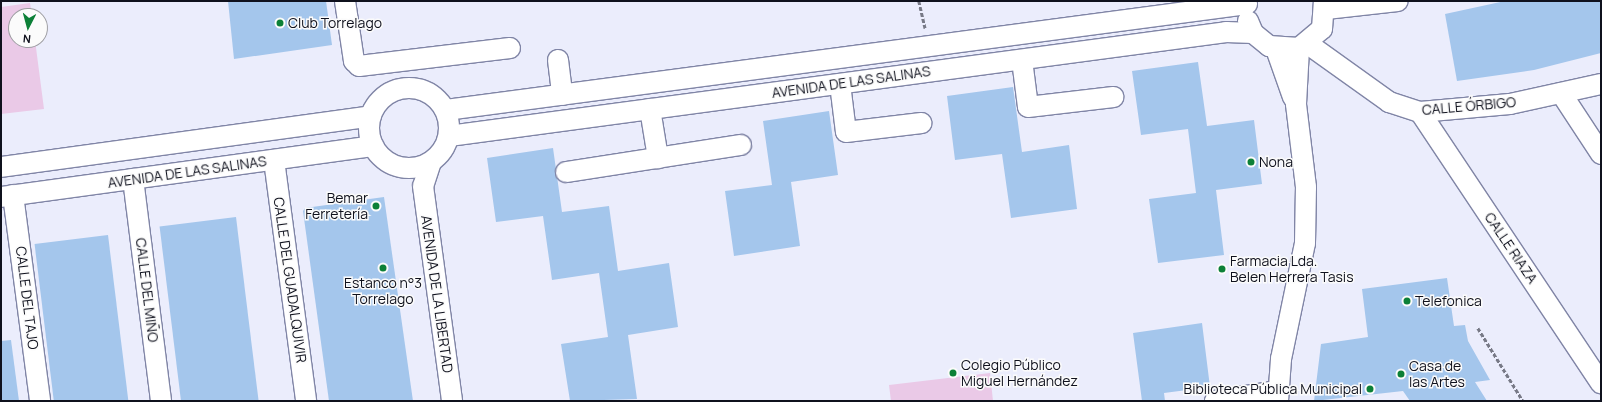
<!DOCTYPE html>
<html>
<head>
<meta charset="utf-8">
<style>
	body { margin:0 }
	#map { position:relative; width:1602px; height:402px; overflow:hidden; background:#ebedfc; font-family:Manrope,sans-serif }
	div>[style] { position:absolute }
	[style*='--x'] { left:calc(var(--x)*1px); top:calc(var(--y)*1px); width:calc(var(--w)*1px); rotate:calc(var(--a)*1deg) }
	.green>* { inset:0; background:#eac9e7 }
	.building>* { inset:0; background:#a4c6ec; transform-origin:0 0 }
	.path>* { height:2.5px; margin-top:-1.25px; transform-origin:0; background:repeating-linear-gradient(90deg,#777986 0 4px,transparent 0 6px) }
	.roads { filter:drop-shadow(1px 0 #8085a6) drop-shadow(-1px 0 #8085a6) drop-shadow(0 1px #8085a6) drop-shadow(0 -1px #8085a6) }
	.minor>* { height:20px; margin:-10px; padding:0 10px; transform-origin:10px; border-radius:10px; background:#fff }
	.minor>.ring { margin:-10px; padding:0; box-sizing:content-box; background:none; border:20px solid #fff; border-radius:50% }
	.dots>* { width:11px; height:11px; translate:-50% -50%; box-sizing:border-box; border:2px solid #fbfbfb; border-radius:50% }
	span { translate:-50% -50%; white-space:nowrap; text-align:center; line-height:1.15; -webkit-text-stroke:3px #fbfbfb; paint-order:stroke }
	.poi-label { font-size:14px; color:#0f111d }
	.left { translate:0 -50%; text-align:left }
	.right { translate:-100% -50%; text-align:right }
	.street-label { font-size:14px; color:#0f111d }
	.frame { position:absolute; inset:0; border:2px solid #0f111d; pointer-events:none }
	.north { position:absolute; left:8px; top:8px; width:40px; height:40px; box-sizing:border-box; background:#fbfbfb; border:1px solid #9d9da2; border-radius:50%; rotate:186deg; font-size:11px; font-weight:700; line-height:16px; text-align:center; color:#0f111d }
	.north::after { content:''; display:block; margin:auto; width:14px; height:18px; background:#0c8037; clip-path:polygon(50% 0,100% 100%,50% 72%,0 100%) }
</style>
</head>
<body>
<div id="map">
	<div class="green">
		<div style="clip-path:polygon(30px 3px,32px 16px,16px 16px,16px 40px,35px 40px,44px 109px,1px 114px,1px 7px)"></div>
		<div style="clip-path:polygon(990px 373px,993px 401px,891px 401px,889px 385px)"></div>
	</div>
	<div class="building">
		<div style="clip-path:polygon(228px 1px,326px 1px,332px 45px,234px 59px)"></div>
		<div style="clip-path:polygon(1505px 1px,1601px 1px,1601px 53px,1534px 70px,1457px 81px,1445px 14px)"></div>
		<div style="clip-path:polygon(1198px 62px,1207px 126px,1254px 120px,1262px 184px,1216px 190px,1224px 255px,1158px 263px,1149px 199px,1196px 193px,1188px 129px,1141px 135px,1132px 71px)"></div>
		<div style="clip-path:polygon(1013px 87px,1022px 152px,1069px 145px,1077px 209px,1011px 218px,1002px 154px,955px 160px,947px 96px)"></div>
		<div style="clip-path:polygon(829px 111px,838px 175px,791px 182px,800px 246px,734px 256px,725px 191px,772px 185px,763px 121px)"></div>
		<div style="clip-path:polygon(553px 148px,562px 212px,609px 206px,618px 271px,669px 263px,678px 327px,628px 335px,637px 399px,570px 401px,561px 344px,608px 337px,599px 273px,552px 280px,543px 216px,496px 222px,487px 158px)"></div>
		<div style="clip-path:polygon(384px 197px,413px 401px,329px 401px,303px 211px,305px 208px)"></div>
		<div style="left:236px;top:217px;width:186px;height:77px;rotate:83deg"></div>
		<div style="left:108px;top:235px;width:167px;height:74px;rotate:83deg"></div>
		<div style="clip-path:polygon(1447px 278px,1454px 326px,1465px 325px,1468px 341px,1490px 380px,1475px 382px,1487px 401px,1410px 401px,1403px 391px,1314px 401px,1321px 344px,1368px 337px,1362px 289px)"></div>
		<div style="clip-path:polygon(1202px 323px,1210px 387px,1164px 393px,1165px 401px,1142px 401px,1133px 333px)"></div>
		<div style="clip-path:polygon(11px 340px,19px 401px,1px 401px,1px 341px)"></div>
	</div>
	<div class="path">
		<div style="--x:919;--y:1;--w:28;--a:77"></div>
		<div style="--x:1478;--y:328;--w:86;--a:58.3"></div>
	</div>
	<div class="roads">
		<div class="minor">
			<div style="--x:345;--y:1;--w:61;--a:81.5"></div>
			<div style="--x:354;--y:61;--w:7;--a:45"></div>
			<div style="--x:359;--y:66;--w:152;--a:-6.8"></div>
			<div style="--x:1326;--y:9;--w:72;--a:-6.3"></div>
			<div style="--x:1248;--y:21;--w:13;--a:67"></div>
			<div style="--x:1253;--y:33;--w:21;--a:39"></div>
			<div style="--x:1269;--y:46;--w:30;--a:4"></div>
			<div style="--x:1299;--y:48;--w:30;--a:-40"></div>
			<div style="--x:1322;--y:29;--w:28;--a:-86"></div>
			<div style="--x:1308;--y:44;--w:100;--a:35.6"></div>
			<div style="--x:1389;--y:102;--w:33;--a:18"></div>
			<div style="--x:1420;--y:112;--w:90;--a:-5.1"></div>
			<div style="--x:1510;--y:104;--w:93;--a:-12.4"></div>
			<div style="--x:1276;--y:49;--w:51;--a:70.5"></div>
			<div style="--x:558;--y:60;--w:35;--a:83"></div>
			<div style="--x:1022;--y:60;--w:47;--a:82.7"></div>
			<div style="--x:1028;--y:107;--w:86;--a:-6.7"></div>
			<div style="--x:840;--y:84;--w:48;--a:82.9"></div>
			<div style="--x:846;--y:132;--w:76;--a:-6.8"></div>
			<div class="ring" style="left:369px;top:88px;width:60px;height:60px"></div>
			<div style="--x:1561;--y:93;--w:73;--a:56.7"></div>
			<div style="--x:650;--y:109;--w:50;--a:80.7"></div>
			<div style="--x:446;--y:110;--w:808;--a:-7.54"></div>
			<div style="--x:1420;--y:112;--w:326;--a:56.3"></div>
			<div style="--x:449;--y:136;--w:784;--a:-7.62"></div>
			<div style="--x:1226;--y:32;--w:27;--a:2"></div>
			<div style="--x:274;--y:160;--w:243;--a:82.4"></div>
			<div style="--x:431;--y:162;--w:25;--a:108"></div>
			<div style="--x:423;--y:186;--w:217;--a:82.3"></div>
			<div style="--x:1;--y:167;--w:373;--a:-7.8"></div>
			<div style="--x:566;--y:172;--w:177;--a:-8.8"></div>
			<div style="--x:133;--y:179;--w:224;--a:82.8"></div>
			<div style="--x:13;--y:195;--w:208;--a:82.5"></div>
			<div style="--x:1;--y:197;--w:376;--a:-7.8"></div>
			<div style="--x:1215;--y:401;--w:64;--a:-9"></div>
			<div style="--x:1278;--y:401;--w:42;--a:-85.9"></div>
			<div style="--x:1281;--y:359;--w:118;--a:-78.3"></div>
			<div style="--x:1305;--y:243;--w:56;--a:-89"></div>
			<div style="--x:1306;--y:187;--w:84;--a:-96.9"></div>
			<div style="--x:1296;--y:104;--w:56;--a:-86.9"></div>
		</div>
	</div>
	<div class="dots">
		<div style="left:280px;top:23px;background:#0c8037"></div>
		<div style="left:1251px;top:162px;background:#0c8037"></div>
		<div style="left:376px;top:206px;background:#0c8037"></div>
		<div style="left:383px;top:268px;background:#0c8037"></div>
		<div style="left:1222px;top:269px;background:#0c8037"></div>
		<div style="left:1407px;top:301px;background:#0c8037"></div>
		<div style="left:953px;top:373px;background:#0c8037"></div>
		<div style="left:1401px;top:374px;background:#0c8037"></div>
		<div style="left:1370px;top:389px;background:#0c8037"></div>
	</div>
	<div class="poi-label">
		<span class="left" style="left:288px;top:23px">Club Torrelago</span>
		<span class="left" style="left:1259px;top:162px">Nona</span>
		<span class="right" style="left:368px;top:206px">Bemar<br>Ferretería</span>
		<span class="left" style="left:1230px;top:269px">Farmacia Lda.<br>Belen Herrera Tasis</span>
		<span style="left:383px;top:291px">Estanco n°3<br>Torrelago</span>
		<span class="left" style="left:1415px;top:301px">Telefonica</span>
		<span class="left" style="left:961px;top:373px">Colegio Público<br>Miguel Hernández</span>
		<span class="left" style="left:1409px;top:374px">Casa de<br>las Artes</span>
		<span class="right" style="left:1362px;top:389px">Biblioteca Pública Municipal</span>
	</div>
	<div class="street-label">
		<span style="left:851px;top:82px;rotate:-8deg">AVENIDA DE LAS SALINAS</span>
		<span style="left:1469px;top:106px;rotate:-5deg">CALLE ÓRBIGO</span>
		<span style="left:187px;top:172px;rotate:-8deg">AVENIDA DE LAS SALINAS</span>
		<span style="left:1511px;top:248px;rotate:56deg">CALLE RIAZA</span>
		<span style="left:290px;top:280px;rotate:82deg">CALLE DEL GUADALQUIVIR</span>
		<span style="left:147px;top:290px;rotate:83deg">CALLE DEL MIÑO</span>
		<span style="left:437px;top:294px;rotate:82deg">AVENIDA DE LA LIBERTAD</span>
		<span style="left:27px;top:298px;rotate:83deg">CALLE DEL TAJO</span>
	</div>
	<div class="frame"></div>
	<div class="north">N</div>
</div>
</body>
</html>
